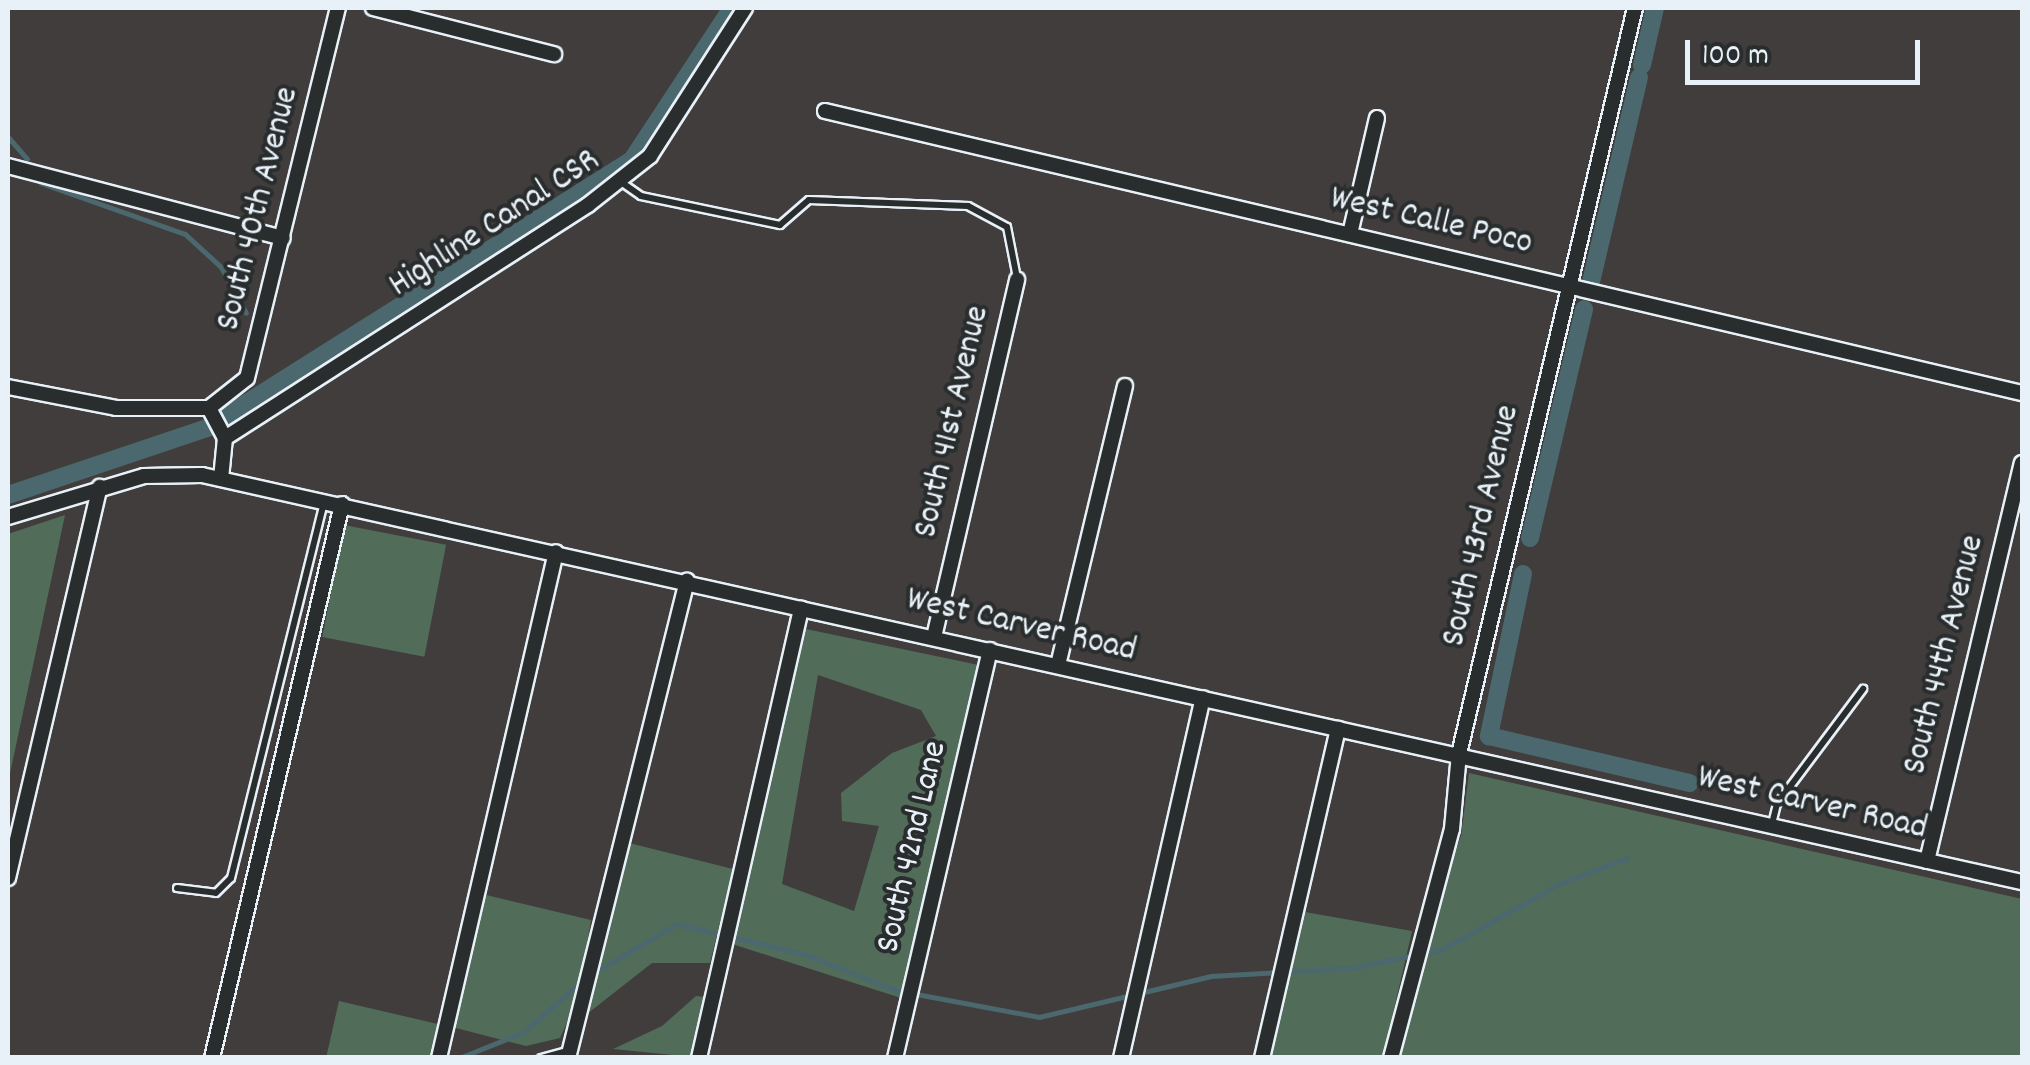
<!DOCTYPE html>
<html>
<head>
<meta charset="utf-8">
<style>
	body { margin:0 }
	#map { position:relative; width:2030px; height:1065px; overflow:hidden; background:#403d3c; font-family:Dekko,sans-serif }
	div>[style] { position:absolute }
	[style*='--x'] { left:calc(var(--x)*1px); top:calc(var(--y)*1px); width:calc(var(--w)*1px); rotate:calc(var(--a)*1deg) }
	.green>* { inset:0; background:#526c5a; transform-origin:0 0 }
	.stream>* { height:5px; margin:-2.5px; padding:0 2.5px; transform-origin:2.5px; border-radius:2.5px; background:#4b686e }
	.canal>* { height:18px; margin:-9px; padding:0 9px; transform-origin:9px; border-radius:9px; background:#4b686e }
	.roads { filter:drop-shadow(2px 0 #e8f1f8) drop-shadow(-2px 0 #e8f1f8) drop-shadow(0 2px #e8f1f8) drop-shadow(0 -2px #e8f1f8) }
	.service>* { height:6px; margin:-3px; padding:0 3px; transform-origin:3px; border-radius:3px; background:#2a2d2e }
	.minor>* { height:14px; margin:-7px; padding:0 7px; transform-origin:7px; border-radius:7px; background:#2a2d2e }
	span { translate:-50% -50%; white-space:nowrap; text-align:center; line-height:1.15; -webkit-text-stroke:8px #2a2d2e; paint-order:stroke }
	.street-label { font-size:35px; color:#e8f1f8 }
	.frame { position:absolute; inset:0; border:10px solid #e8f1f8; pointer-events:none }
	.scale { position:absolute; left:1685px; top:40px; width:235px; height:45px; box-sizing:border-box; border:5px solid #e8f1f8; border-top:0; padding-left:12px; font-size:30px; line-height:35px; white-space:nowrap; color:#e8f1f8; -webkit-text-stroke:8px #2a2d2e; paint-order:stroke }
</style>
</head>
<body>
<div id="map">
	<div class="green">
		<div style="clip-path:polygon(65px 515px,8px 783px,8px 534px)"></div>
		<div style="left:344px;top:525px;width:104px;height:114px;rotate:11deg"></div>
		<div style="clip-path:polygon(evenodd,801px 628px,979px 665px,901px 998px,729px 943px,801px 628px,818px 675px,921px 710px,936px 736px,892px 753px,841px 793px,842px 821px,879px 826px,854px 911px,782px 884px,818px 675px)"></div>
		<div style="clip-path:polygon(1469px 773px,2022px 899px,2022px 1057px,1398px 1058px,1427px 929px,1461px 836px)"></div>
		<div style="clip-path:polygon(625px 842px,733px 869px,710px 963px,652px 963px,587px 1014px)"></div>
		<div style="clip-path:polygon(482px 894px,591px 920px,578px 998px,560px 1038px,526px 1046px,452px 1027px)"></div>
		<div style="clip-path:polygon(1305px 912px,1412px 931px,1383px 1057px,1268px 1058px)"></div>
		<div style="clip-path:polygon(696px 996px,705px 997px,693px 1057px,613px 1049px,662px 1026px)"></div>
		<div style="clip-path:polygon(339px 1001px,442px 1025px,435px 1057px,326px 1058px)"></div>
	</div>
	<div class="stream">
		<div style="--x:8;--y:137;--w:29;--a:49"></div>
		<div style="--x:41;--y:183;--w:153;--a:19.5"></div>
		<div style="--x:185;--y:234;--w:49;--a:42.5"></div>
		<div style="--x:221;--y:267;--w:52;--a:61.5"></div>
		<div style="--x:593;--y:973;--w:97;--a:-30.3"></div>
		<div style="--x:677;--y:924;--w:127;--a:13.2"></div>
		<div style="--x:801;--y:953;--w:101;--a:21.5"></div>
		<div style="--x:895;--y:990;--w:147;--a:10.6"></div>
		<div style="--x:1039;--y:1017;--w:177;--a:-13.4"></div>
		<div style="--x:1211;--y:976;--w:140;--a:-3.3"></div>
		<div style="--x:1351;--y:968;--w:94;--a:-11.7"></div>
		<div style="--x:1443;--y:949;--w:133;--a:-29.3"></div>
		<div style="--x:1559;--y:884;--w:73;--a:-20.9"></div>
		<div style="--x:459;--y:1058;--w:70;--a:-21.8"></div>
		<div style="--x:524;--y:1032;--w:80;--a:-41.5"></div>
	</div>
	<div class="canal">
		<div style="--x:1642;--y:65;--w:58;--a:-77.2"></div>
		<div style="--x:1591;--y:282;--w:210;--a:-76.8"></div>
		<div style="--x:8;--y:495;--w:210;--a:-18.6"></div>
		<div style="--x:207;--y:428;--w:502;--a:-32.24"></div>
		<div style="--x:632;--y:160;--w:182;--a:-56.7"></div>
		<div style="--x:1530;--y:538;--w:235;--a:-76.7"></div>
		<div style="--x:1523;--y:574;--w:166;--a:101.9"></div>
		<div style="--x:1489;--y:736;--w:206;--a:13.2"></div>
	</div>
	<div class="roads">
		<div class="service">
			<div style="--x:621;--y:182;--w:24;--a:35"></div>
			<div style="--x:641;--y:196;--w:142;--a:11.8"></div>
			<div style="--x:780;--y:225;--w:38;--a:-41"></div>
			<div style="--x:809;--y:200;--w:159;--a:2.2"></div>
			<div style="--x:968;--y:206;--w:44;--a:28.3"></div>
			<div style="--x:1007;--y:227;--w:52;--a:78.9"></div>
			<div style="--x:1772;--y:824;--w:21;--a:-76"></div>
			<div style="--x:1777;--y:804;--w:144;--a:-53.2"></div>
			<div style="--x:177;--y:888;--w:39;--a:7"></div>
			<div style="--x:216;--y:893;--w:21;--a:-45"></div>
			<div style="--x:231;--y:878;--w:387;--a:-76.1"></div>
			<div style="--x:541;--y:1058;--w:28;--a:-15"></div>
		</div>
		<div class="minor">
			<div style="--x:373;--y:8;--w:187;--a:14.3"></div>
			<div style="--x:825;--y:111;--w:1230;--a:13.26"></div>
			<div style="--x:8;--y:166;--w:284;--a:14.7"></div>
			<div style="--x:1350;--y:234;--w:119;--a:-76.9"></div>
			<div style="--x:8;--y:387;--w:110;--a:11"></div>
			<div style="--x:116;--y:408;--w:93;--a:0"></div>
			<div style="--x:209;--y:408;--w:34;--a:62"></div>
			<div style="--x:225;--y:438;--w:41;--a:95.6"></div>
			<div style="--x:209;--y:408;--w:48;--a:-38.3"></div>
			<div style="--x:247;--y:378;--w:381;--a:-76.2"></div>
			<div style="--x:225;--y:438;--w:431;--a:-32.7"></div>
			<div style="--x:588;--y:205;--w:79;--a:-38.3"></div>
			<div style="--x:650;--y:156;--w:176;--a:-57.3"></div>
			<div style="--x:8;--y:517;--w:142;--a:-16.8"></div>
			<div style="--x:144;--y:476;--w:58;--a:-1"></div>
			<div style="--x:202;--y:475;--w:1865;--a:12.61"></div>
			<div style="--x:934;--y:637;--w:367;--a:-76.9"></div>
			<div style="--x:1058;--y:665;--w:287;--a:-76.5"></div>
			<div style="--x:1927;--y:861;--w:409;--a:-76.6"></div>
			<div style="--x:8;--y:878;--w:402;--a:-76.8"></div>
			<div style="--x:212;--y:1058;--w:569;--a:-76.79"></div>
			<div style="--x:439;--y:1058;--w:519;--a:-76.98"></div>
			<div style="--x:568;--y:1058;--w:492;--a:-76"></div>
			<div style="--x:699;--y:1058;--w:461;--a:-77.2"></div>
			<div style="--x:895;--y:1058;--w:419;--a:-76.9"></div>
			<div style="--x:1121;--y:1058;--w:369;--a:-77.2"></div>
			<div style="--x:1262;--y:1058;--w:338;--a:-77"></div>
			<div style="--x:1391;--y:1058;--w:237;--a:-75.1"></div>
			<div style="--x:1452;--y:829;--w:75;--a:-84.7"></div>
			<div style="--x:1459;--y:754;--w:766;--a:-76.73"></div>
		</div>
	</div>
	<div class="street-label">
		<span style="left:259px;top:209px;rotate:-76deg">South 40th Avenue</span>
		<span style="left:1431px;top:222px;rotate:13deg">West Calle Poco</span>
		<span style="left:495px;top:224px;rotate:-33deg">Highline Canal CSR</span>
		<span style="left:953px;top:422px;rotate:-77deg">South 41st Avenue</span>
		<span style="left:1482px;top:526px;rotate:-77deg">South 43rd Avenue</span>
		<span style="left:1021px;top:626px;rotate:13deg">West Carver Road</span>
		<span style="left:1945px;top:655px;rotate:-76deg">South 44th Avenue</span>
		<span style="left:1812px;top:804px;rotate:13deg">West Carver Road</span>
		<span style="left:913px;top:847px;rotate:-77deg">South 42nd Lane</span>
	</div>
	<div class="frame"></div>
	<div class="scale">100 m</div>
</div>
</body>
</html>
